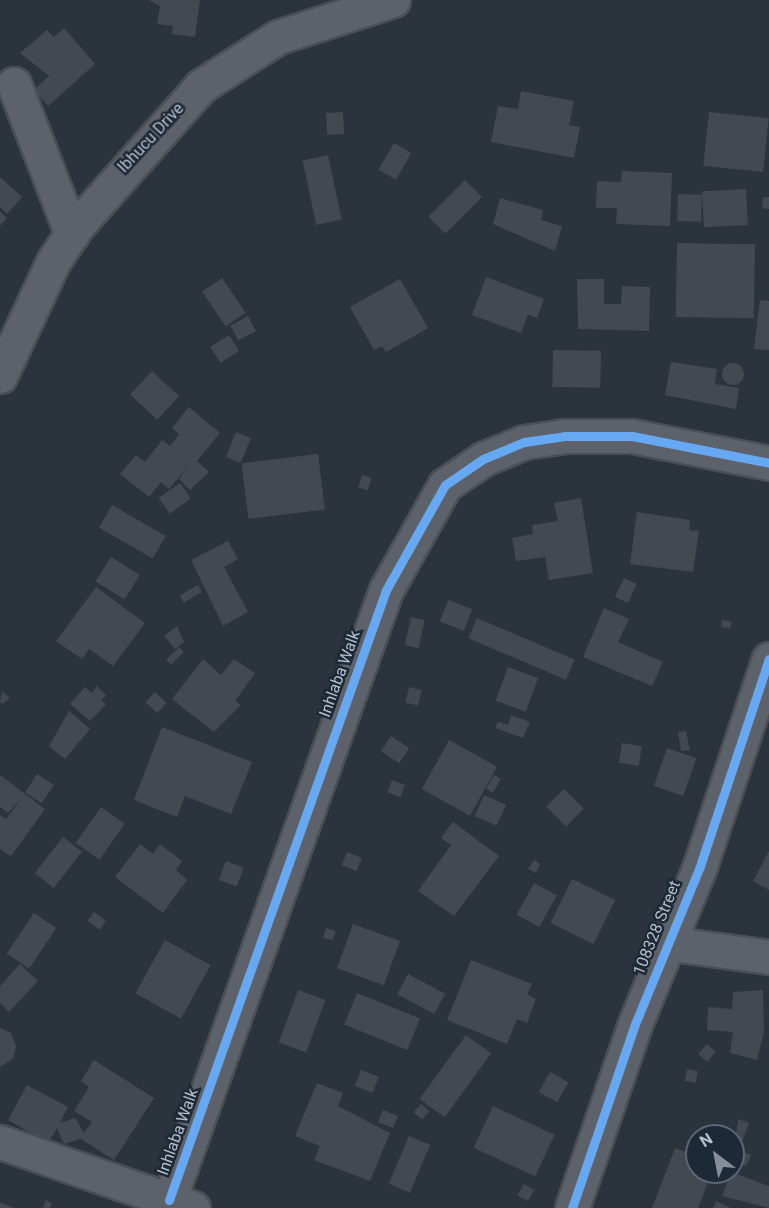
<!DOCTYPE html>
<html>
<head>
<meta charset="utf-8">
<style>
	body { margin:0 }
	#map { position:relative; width:769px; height:1208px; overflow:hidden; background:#2b333c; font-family:Roboto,sans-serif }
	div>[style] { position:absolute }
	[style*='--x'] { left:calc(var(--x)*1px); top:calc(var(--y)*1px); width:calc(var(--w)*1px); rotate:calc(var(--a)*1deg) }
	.building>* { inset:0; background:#434950; transform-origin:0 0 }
	.round { border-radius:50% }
	.roads { filter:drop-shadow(2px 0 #4a4f56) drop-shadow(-2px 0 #4a4f56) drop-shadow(0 2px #4a4f56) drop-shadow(0 -2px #4a4f56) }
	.minor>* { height:33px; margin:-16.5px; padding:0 16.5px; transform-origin:16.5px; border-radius:16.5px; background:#5d6169 }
	.cycleway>* { height:9px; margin:-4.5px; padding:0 4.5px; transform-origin:4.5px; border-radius:4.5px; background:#66a8f1 }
	span { translate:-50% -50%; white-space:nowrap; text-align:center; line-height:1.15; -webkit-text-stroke:5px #1e2937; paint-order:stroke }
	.street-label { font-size:16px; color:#b7bfcc }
	.north { position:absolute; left:685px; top:1124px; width:60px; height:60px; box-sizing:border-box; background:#1e2937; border:2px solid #5b6573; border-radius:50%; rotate:328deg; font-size:16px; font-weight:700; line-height:24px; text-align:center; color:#b7bfcc }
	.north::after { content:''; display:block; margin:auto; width:21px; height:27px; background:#868e9a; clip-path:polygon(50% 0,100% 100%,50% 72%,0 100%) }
</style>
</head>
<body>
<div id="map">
	<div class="building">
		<div style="clip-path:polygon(149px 0,200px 0,195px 37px,172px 34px,173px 26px,157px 24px,160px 6px)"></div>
		<div style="clip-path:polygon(64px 28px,95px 64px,48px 106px,34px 90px,49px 76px,20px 53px,47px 30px,54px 37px)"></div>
		<div style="clip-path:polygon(521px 91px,574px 101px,569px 125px,580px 127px,574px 158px,491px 142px,498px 106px,518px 109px)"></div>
		<div style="left:343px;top:112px;width:22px;height:17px;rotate:87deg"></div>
		<div style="left:709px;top:112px;width:60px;height:54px;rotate:6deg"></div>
		<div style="left:394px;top:143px;width:20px;height:31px;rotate:30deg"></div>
		<div style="left:328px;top:155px;width:66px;height:26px;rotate:78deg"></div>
		<div style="clip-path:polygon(622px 171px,672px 173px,670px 226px,616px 224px,617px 208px,596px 208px,597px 181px,621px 182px)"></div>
		<div style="clip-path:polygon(0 177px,22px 197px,7px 214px,0 207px)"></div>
		<div style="left:465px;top:180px;width:24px;height:52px;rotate:45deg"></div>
		<div style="left:746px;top:189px;width:36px;height:44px;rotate:87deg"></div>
		<div style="left:678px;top:194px;width:24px;height:27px;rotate:2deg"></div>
		<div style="clip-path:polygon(763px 197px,769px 197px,769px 209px,762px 208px)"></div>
		<div style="clip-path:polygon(500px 198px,543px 210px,541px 220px,562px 226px,555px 251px,493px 224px)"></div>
		<div style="clip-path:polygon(0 211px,7px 218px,0 226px)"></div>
		<div style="left:677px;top:243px;width:78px;height:74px;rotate:1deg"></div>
		<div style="clip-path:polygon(486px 277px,544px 299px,537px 318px,528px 315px,521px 333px,472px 315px)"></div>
		<div style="left:222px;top:278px;width:42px;height:24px;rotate:56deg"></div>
		<div style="clip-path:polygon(400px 279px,428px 328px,386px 352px,382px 346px,374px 350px,350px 307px)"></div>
		<div style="clip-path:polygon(577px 279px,604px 279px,604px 304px,621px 304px,622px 286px,650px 287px,649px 331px,578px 329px)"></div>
		<div style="clip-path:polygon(760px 300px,769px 301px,769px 350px,754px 349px)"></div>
		<div style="left:248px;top:316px;width:17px;height:20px;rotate:62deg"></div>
		<div style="left:229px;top:335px;width:19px;height:22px;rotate:58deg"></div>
		<div style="left:553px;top:350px;width:48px;height:37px;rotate:1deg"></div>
		<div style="clip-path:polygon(671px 362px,717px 369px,715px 384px,739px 388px,736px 409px,665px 395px)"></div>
		<div class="round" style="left:722px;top:363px;width:22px;height:22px"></div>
		<div style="left:152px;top:371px;width:37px;height:32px;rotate:43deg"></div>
		<div style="clip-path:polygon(189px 407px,220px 433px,193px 466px,197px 461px,209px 472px,190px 490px,179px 479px,188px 466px,169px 489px,161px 482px,149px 497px,120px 474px,136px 455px,145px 462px,162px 440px,170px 446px,179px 434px,172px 428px)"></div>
		<div style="left:236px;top:432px;width:16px;height:27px;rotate:22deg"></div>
		<div style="left:318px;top:454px;width:56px;height:77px;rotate:83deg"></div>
		<div style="left:362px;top:475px;width:10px;height:13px;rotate:17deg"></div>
		<div style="left:180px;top:483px;width:19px;height:26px;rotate:55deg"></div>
		<div style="clip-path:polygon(581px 498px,593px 573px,549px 580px,545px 557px,516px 561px,512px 538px,533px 534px,532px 525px,558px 521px,554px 503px)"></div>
		<div style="left:112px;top:505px;width:62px;height:26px;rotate:30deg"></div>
		<div style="clip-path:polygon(637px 512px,690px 520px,689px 530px,699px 531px,693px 572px,630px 564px)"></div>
		<div style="clip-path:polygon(228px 541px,238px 559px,224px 567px,248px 612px,223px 626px,191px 560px)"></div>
		<div style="left:111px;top:557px;width:34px;height:29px;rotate:32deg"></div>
		<div style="left:624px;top:578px;width:14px;height:21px;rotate:25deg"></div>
		<div style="left:198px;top:585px;width:8px;height:21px;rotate:60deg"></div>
		<div style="clip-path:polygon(96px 587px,145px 623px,113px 666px,89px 649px,82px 659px,56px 641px)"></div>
		<div style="left:448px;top:600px;width:26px;height:23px;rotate:21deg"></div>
		<div style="clip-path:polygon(604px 608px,629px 619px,618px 642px,663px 662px,652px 686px,583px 657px)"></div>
		<div style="left:411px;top:617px;width:14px;height:29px;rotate:12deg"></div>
		<div style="left:477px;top:618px;width:106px;height:22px;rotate:23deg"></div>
		<div style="left:722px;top:620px;width:10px;height:7px;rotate:11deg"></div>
		<div style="clip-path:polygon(177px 626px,184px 642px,175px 649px,164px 636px)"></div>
		<div style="left:179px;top:647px;width:7px;height:18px;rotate:45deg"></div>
		<div style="clip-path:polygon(203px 659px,221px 675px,234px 659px,255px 673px,235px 701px,241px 705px,214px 732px,172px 699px)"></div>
		<div style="left:508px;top:667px;width:32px;height:36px;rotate:20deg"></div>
		<div style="clip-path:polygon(97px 686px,106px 695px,101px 700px,106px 704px,90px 721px,70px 704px,85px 687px,92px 693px)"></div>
		<div style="left:409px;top:687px;width:13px;height:16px;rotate:13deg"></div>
		<div style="clip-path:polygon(2px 691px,10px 698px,3px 704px,0 702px)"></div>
		<div style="left:155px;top:692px;width:16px;height:14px;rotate:43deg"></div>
		<div style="clip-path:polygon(69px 711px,90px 729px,65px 759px,49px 746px)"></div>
		<div style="clip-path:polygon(511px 715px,530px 722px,523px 738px,495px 728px,498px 722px,508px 725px)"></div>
		<div style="clip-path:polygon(162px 727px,252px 762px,231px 814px,185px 796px,177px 817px,134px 800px)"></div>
		<div style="clip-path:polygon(686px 731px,690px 750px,681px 751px,678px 732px)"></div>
		<div style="left:391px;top:736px;width:22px;height:18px;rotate:34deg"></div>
		<div style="left:449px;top:740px;width:55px;height:56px;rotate:29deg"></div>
		<div style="left:622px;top:743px;width:20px;height:20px;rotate:9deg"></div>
		<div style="left:667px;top:748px;width:31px;height:40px;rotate:19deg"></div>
		<div style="left:37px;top:774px;width:20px;height:22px;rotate:33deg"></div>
		<div style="clip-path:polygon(0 775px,45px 809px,11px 856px,0 849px,0 815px,6px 819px,22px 797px,8px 813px,0 807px)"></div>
		<div style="left:494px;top:775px;width:8px;height:16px;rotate:30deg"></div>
		<div style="left:392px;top:780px;width:14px;height:13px;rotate:21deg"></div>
		<div style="left:564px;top:789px;width:28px;height:25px;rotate:45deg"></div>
		<div style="left:484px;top:795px;width:24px;height:23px;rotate:24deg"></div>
		<div style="left:101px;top:807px;width:29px;height:44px;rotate:35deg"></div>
		<div style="clip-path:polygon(453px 822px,499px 856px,454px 916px,418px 891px,451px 845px,441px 838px)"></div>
		<div style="left:63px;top:837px;width:24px;height:46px;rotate:38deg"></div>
		<div style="clip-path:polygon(140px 844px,153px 854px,160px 844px,182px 861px,176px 870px,187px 880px,163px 913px,115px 877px)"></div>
		<div style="clip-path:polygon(769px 851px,769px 890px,753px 881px)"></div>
		<div style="left:347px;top:852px;width:16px;height:14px;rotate:22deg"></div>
		<div style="clip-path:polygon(534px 860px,540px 864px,536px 873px,528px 869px)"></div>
		<div style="left:226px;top:861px;width:19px;height:20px;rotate:21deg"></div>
		<div style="left:572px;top:879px;width:48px;height:49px;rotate:26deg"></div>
		<div style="left:534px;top:883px;width:26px;height:36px;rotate:29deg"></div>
		<div style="left:94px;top:912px;width:15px;height:11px;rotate:37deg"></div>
		<div style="left:34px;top:913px;width:27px;height:49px;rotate:34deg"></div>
		<div style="left:353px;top:924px;width:50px;height:47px;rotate:20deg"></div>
		<div style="left:326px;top:928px;width:10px;height:10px;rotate:17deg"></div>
		<div style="left:165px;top:940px;width:52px;height:61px;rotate:29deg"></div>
		<div style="clip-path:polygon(471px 960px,532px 984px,527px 994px,536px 999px,527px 1023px,517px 1019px,507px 1044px,447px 1020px)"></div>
		<div style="clip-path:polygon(20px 964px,38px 981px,9px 1012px,0 1003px,0 986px)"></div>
		<div style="left:408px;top:974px;width:42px;height:23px;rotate:28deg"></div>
		<div style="left:298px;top:990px;width:29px;height:56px;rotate:20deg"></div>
		<div style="clip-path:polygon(763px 990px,764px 1032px,757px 1060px,730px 1053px,733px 1032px,707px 1030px,708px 1007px,732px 1009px,733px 992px)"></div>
		<div style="left:357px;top:993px;width:68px;height:34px;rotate:22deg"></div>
		<div style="clip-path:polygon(0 1028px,11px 1033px,16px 1046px,13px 1059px,0 1067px)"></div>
		<div style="left:466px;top:1035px;width:31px;height:79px;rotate:36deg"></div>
		<div style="left:707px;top:1044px;width:12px;height:13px;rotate:42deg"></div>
		<div style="clip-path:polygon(94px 1060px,154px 1098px,114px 1160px,81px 1139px,64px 1144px,57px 1128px,48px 1143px,8px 1120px,27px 1085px,68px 1107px,60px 1123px,75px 1118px,84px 1133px,92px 1122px,74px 1111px,89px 1087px,81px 1081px)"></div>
		<div style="left:687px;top:1069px;width:11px;height:12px;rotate:10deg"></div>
		<div style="left:361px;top:1070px;width:19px;height:17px;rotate:21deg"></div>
		<div style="left:550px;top:1072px;width:21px;height:23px;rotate:29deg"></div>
		<div style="clip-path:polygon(317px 1083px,343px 1093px,338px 1106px,390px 1133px,370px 1181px,314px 1160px,320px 1146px,295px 1136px)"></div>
		<div style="left:421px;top:1104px;width:11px;height:11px;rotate:41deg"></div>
		<div style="left:493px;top:1106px;width:68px;height:46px;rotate:25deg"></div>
		<div style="left:383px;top:1110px;width:16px;height:13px;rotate:22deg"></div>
		<div style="clip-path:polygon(738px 1119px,749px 1123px,739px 1150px,751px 1155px,746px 1166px,733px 1161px)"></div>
		<div style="left:409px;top:1136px;width:23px;height:52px;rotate:23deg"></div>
		<div style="clip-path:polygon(675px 1148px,697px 1156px,697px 1172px,712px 1172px,698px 1208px,652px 1208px)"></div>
		<div style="clip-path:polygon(731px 1172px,769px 1186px,769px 1208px,722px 1196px)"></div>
		<div style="left:524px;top:1184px;width:12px;height:13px;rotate:31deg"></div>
		<div style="clip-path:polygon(46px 1200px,52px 1203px,50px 1208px,43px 1208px)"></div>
		<div style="clip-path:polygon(716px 1201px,731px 1208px,713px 1208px)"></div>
		<div style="clip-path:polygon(0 1202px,14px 1208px,0 1208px)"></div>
	</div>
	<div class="roads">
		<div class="minor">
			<div style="--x:14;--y:84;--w:161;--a:68.9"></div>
			<div style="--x:0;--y:376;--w:126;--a:-65.1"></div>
			<div style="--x:53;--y:262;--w:42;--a:-56.7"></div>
			<div style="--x:76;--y:227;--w:188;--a:-48.4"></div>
			<div style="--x:201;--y:86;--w:91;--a:-32.5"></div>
			<div style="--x:278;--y:37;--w:121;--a:-17.8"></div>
			<div style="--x:666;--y:943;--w:104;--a:7.7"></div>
			<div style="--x:0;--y:1142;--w:204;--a:18.9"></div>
			<div style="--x:169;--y:1200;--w:647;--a:-70.42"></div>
			<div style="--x:386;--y:590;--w:120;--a:-60.7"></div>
			<div style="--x:445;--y:485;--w:46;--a:-34.4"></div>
			<div style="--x:483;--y:459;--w:44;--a:-22.5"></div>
			<div style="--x:524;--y:442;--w:41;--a:-8.3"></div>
			<div style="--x:565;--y:436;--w:67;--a:0"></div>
			<div style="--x:632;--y:436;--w:140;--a:11.1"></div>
			<div style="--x:572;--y:1208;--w:194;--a:-71.1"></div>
			<div style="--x:635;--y:1024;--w:171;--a:-67.6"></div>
			<div style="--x:700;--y:866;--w:218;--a:-71.6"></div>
		</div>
	</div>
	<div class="cycleway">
		<div style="--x:169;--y:1200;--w:647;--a:-70.42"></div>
		<div style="--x:386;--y:590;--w:120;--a:-60.7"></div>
		<div style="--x:445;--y:485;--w:46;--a:-34.4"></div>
		<div style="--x:483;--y:459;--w:44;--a:-22.5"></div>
		<div style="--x:524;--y:442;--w:41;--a:-8.3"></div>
		<div style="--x:565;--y:436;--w:67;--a:0"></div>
		<div style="--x:632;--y:436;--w:140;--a:11.1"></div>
		<div style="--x:572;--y:1208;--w:194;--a:-71.1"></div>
		<div style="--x:635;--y:1024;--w:171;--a:-67.6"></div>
		<div style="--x:700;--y:866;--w:218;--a:-71.6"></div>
	</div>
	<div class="street-label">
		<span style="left:151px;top:138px;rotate:-47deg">Ibhucu Drive</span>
		<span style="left:340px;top:674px;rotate:-70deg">Inhlaba Walk</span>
		<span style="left:657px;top:928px;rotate:-68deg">108328 Street</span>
		<span style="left:178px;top:1132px;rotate:-70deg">Inhlaba Walk</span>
	</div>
	<div class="north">N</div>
</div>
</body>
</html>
